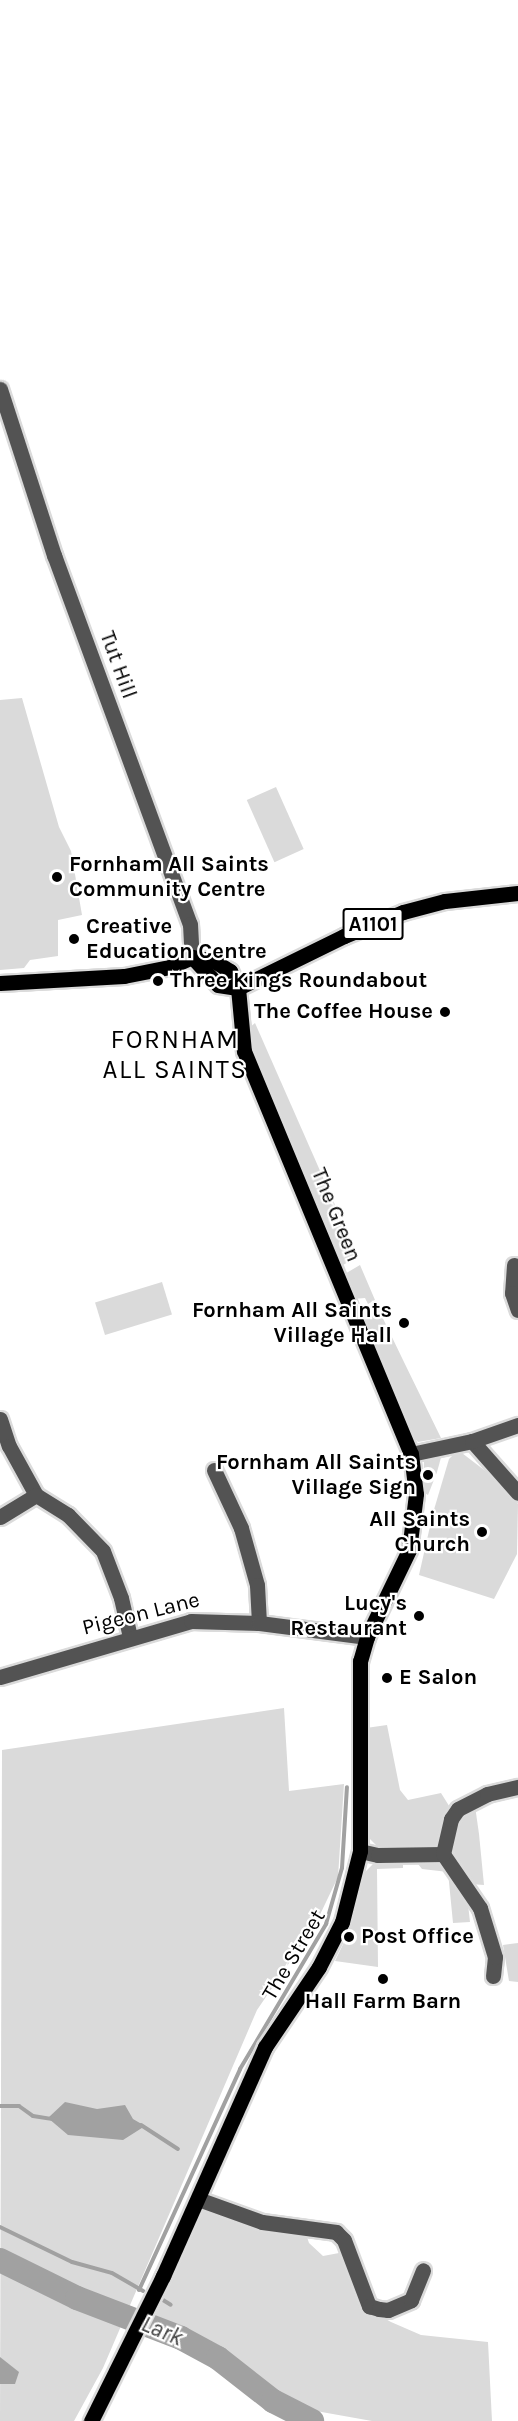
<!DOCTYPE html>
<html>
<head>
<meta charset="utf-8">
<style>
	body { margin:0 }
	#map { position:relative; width:518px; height:2421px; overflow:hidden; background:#fff; font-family:Karla,sans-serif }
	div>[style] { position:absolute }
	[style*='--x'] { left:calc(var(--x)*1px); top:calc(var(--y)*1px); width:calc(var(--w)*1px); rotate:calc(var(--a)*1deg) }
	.green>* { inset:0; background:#dadada; transform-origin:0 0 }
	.water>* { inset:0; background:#a1a1a1 }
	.stream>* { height:4px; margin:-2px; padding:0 2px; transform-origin:2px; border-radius:2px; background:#a1a1a1 }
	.river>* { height:24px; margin:-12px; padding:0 12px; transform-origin:12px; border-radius:12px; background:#a1a1a1 }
	.roads { filter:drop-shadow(2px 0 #dbdbdb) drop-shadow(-2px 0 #dbdbdb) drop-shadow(0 2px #dbdbdb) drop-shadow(0 -2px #dbdbdb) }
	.minor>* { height:15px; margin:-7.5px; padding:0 7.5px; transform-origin:7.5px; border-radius:7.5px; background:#535353 }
	.major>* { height:15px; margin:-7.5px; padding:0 7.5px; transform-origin:7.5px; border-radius:7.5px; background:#000 }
	.dots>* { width:16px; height:16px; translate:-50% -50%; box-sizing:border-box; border:3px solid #fff; border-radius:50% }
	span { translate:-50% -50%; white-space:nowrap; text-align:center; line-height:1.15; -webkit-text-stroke:4.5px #fff; paint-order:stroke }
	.shield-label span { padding:2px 4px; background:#fff; border:2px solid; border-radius:4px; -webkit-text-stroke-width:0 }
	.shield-label { font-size:21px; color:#000; font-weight:700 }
	.street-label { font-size:22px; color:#000 }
	.poi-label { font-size:22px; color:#000; font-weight:700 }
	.left { translate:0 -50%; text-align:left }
	.right { translate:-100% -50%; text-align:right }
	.water-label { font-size:24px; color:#424242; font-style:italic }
	.quarter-label { font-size:26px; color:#000; letter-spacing:1.5px }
</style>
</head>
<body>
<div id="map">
	<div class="green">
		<div style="clip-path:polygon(22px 698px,59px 827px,71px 851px,82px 915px,58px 920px,58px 956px,30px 960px,24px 968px,0 970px,0 700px)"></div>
		<div style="left:276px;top:787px;width:68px;height:32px;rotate:66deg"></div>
		<div style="clip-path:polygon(255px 1023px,358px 1257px,341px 1266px,250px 1048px,249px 1028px)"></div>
		<div style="clip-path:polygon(360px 1265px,375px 1300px,368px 1304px,365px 1298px,353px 1299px,343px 1275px)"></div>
		<div style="left:162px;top:1282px;width:34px;height:70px;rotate:73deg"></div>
		<div style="clip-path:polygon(376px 1304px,403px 1360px,441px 1438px,418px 1442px,409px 1432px,358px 1312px)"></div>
		<div style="clip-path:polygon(458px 1450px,509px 1489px,518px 1504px,517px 1554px,494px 1599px,419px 1575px,433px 1513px,449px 1459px)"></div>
		<div style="clip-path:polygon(442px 1454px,437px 1472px,428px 1495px,423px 1492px,424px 1459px)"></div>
		<div style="clip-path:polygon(284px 1708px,289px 1791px,344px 1784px,338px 1877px,315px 1925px,257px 2010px,103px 2368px,74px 2421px,0 2421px,2px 1750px)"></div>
		<div style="clip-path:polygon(387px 1725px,400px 1790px,408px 1800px,441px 1793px,451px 1809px,439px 1843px,433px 1848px,381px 1850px,368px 1837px,359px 1760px,369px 1760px,366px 1728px)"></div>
		<div style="clip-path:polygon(475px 1806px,479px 1834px,484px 1885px,470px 1884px,453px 1850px,457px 1816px)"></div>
		<div style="clip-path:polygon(414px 1859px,440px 1861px,452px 1869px,448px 1872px,468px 1904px,470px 1922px,453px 1923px,448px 1872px,422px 1869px)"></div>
		<div style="clip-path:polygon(403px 1860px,403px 1868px,377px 1869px,378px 1967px,335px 1961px,349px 1932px,339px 1929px,363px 1874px,375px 1862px)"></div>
		<div style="clip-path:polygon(518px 1943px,518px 1982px,509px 1981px,503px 1945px)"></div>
		<div style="clip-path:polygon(203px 2210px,267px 2231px,306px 2234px,309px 2243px,323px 2256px,339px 2253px,366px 2308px,391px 2322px,421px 2335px,488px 2342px,492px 2421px,372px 2421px,316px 2411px,256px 2379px,205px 2339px,150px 2316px,196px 2214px)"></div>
	</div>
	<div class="water">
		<div style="clip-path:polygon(65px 2102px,97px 2109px,125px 2105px,133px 2119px,145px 2126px,123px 2140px,68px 2135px,48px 2118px)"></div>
		<div style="clip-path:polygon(0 2357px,19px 2372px,15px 2384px,0 2384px)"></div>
	</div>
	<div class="stream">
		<div style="--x:0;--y:2106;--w:19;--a:0"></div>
		<div style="--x:19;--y:2106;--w:17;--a:36"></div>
		<div style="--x:33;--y:2116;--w:20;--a:9"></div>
		<div style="--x:141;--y:2125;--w:44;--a:33"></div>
		<div style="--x:0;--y:2227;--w:80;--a:25.9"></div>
		<div style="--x:72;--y:2262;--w:41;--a:15.4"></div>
		<div style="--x:112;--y:2273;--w:36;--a:30"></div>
		<div style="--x:139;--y:2290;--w:243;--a:-65.4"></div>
		<div style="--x:240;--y:2069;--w:169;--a:-59.3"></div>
		<div style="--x:326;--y:1924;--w:58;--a:-74.1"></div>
		<div style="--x:342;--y:1868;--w:81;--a:-86.5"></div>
		<div style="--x:163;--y:2300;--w:9;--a:32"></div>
	</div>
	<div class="river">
		<div style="--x:0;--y:2260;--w:86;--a:26.3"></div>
		<div style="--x:77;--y:2298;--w:111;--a:21"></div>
		<div style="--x:181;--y:2338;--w:42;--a:28.4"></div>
		<div style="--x:218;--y:2358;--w:70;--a:38"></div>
		<div style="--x:273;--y:2401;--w:44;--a:27.1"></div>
	</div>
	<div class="roads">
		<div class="minor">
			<div style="--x:0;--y:389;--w:175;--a:72"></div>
			<div style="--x:54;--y:555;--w:393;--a:69.8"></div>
			<div style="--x:190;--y:924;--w:33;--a:87"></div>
			<div style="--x:514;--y:1265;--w:28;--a:94"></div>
			<div style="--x:512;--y:1293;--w:18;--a:71"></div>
			<div style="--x:0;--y:1419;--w:28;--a:72"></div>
			<div style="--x:9;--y:1446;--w:56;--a:61.1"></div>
			<div style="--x:36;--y:1495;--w:38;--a:32"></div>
			<div style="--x:68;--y:1515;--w:50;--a:45.8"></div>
			<div style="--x:103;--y:1551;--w:50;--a:69"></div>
			<div style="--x:121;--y:1598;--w:40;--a:77"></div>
			<div style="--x:472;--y:1441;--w:69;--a:48.5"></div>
			<div style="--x:411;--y:1454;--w:62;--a:-12"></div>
			<div style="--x:472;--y:1441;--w:49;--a:-19.2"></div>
			<div style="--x:214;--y:1470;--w:64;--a:65"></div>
			<div style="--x:241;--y:1528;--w:59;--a:74.3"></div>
			<div style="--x:257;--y:1585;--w:38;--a:87"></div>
			<div style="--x:0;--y:1517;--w:42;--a:-31.4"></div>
			<div style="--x:0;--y:1677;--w:199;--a:-16.3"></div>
			<div style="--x:191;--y:1621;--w:68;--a:1.7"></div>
			<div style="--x:259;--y:1623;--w:109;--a:7.4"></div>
			<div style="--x:360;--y:1851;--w:18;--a:13"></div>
			<div style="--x:378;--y:1855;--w:65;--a:-0.9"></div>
			<div style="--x:493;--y:1976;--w:19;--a:-84"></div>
			<div style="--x:495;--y:1957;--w:51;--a:-107"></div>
			<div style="--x:480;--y:1908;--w:65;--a:-124.4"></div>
			<div style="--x:443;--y:1854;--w:36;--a:-77"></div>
			<div style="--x:451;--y:1819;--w:12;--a:-55"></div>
			<div style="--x:458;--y:1809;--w:33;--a:-27"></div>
			<div style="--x:487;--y:1794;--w:32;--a:-13"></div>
			<div style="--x:198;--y:2199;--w:68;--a:19.8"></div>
			<div style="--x:262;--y:2222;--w:75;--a:7.7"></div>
			<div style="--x:336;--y:2232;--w:11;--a:45"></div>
			<div style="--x:344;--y:2240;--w:71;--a:69.3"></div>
			<div style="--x:369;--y:2306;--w:10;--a:17"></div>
			<div style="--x:379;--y:2309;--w:9;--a:6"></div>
			<div style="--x:388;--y:2310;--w:25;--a:-23"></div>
			<div style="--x:411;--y:2300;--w:32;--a:-68"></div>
		</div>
		<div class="major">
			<div style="--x:192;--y:957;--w:38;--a:47"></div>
			<div style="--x:218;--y:985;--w:20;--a:9"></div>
			<div style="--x:238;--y:988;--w:118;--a:-26.1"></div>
			<div style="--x:344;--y:936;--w:64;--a:-22.1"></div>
			<div style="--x:403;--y:912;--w:43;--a:-14.7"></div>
			<div style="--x:445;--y:901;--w:73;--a:-6.3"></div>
			<div style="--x:0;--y:983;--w:124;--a:-3.2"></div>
			<div style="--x:124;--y:976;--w:47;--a:-11.1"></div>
			<div style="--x:170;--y:967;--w:24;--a:-24"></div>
			<div style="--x:192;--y:957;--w:22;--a:10"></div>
			<div style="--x:214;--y:961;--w:19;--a:32"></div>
			<div style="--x:230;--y:971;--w:19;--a:65"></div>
			<div style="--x:238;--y:988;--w:63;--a:84.6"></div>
			<div style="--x:244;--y:1051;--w:436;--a:67.5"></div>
			<div style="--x:411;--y:1454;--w:40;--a:82.9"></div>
			<div style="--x:416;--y:1494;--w:56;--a:97.1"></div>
			<div style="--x:409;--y:1550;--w:97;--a:115.8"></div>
			<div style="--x:367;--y:1637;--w:25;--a:106"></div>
			<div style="--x:360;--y:1661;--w:190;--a:90"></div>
			<div style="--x:360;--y:1851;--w:73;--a:104.2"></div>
			<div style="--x:342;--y:1922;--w:51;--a:117.1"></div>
			<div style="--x:319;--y:1967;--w:97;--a:124"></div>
			<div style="--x:265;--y:2047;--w:251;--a:114"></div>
			<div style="--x:163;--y:2276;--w:162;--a:116.4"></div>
		</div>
	</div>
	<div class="dots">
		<div style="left:57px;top:877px;background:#000"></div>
		<div style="left:74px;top:939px;background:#000"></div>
		<div style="left:158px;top:981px;background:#000"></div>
		<div style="left:445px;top:1012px;background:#000"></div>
		<div style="left:404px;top:1323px;background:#000"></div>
		<div style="left:428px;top:1475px;background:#000"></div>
		<div style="left:482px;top:1532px;background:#000"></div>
		<div style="left:419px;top:1616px;background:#000"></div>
		<div style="left:387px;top:1678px;background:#000"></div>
		<div style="left:349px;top:1937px;background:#000"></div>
		<div style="left:383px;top:1979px;background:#000"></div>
	</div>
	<div class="shield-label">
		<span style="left:373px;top:924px">A1101</span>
	</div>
	<div class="street-label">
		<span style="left:118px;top:665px;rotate:70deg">Tut Hill</span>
		<span style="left:336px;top:1215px;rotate:68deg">The Green</span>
		<span style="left:141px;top:1614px;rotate:-14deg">Pigeon Lane</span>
		<span style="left:294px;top:1955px;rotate:-59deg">The Street</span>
	</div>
	<div class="poi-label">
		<span class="left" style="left:69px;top:877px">Fornham All Saints<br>Community Centre</span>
		<span class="left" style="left:86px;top:939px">Creative<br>Education Centre</span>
		<span class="left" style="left:170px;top:981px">Three Kings Roundabout</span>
		<span class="right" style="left:433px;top:1012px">The Coffee House</span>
		<span class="right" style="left:392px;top:1323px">Fornham All Saints<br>Village Hall</span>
		<span class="right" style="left:416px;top:1475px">Fornham All Saints<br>Village Sign</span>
		<span class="right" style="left:470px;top:1532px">All Saints<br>Church</span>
		<span class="right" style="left:407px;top:1616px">Lucy's<br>Restaurant</span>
		<span class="left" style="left:399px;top:1678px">E Salon</span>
		<span class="left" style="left:361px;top:1937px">Post Office</span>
		<span style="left:383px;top:2002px">Hall Farm Barn</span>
	</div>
	<div class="water-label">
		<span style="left:162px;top:2331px;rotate:23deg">Lark</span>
	</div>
	<div class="quarter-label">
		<span style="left:175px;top:1055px">FORNHAM<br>ALL SAINTS</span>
	</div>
</div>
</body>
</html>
